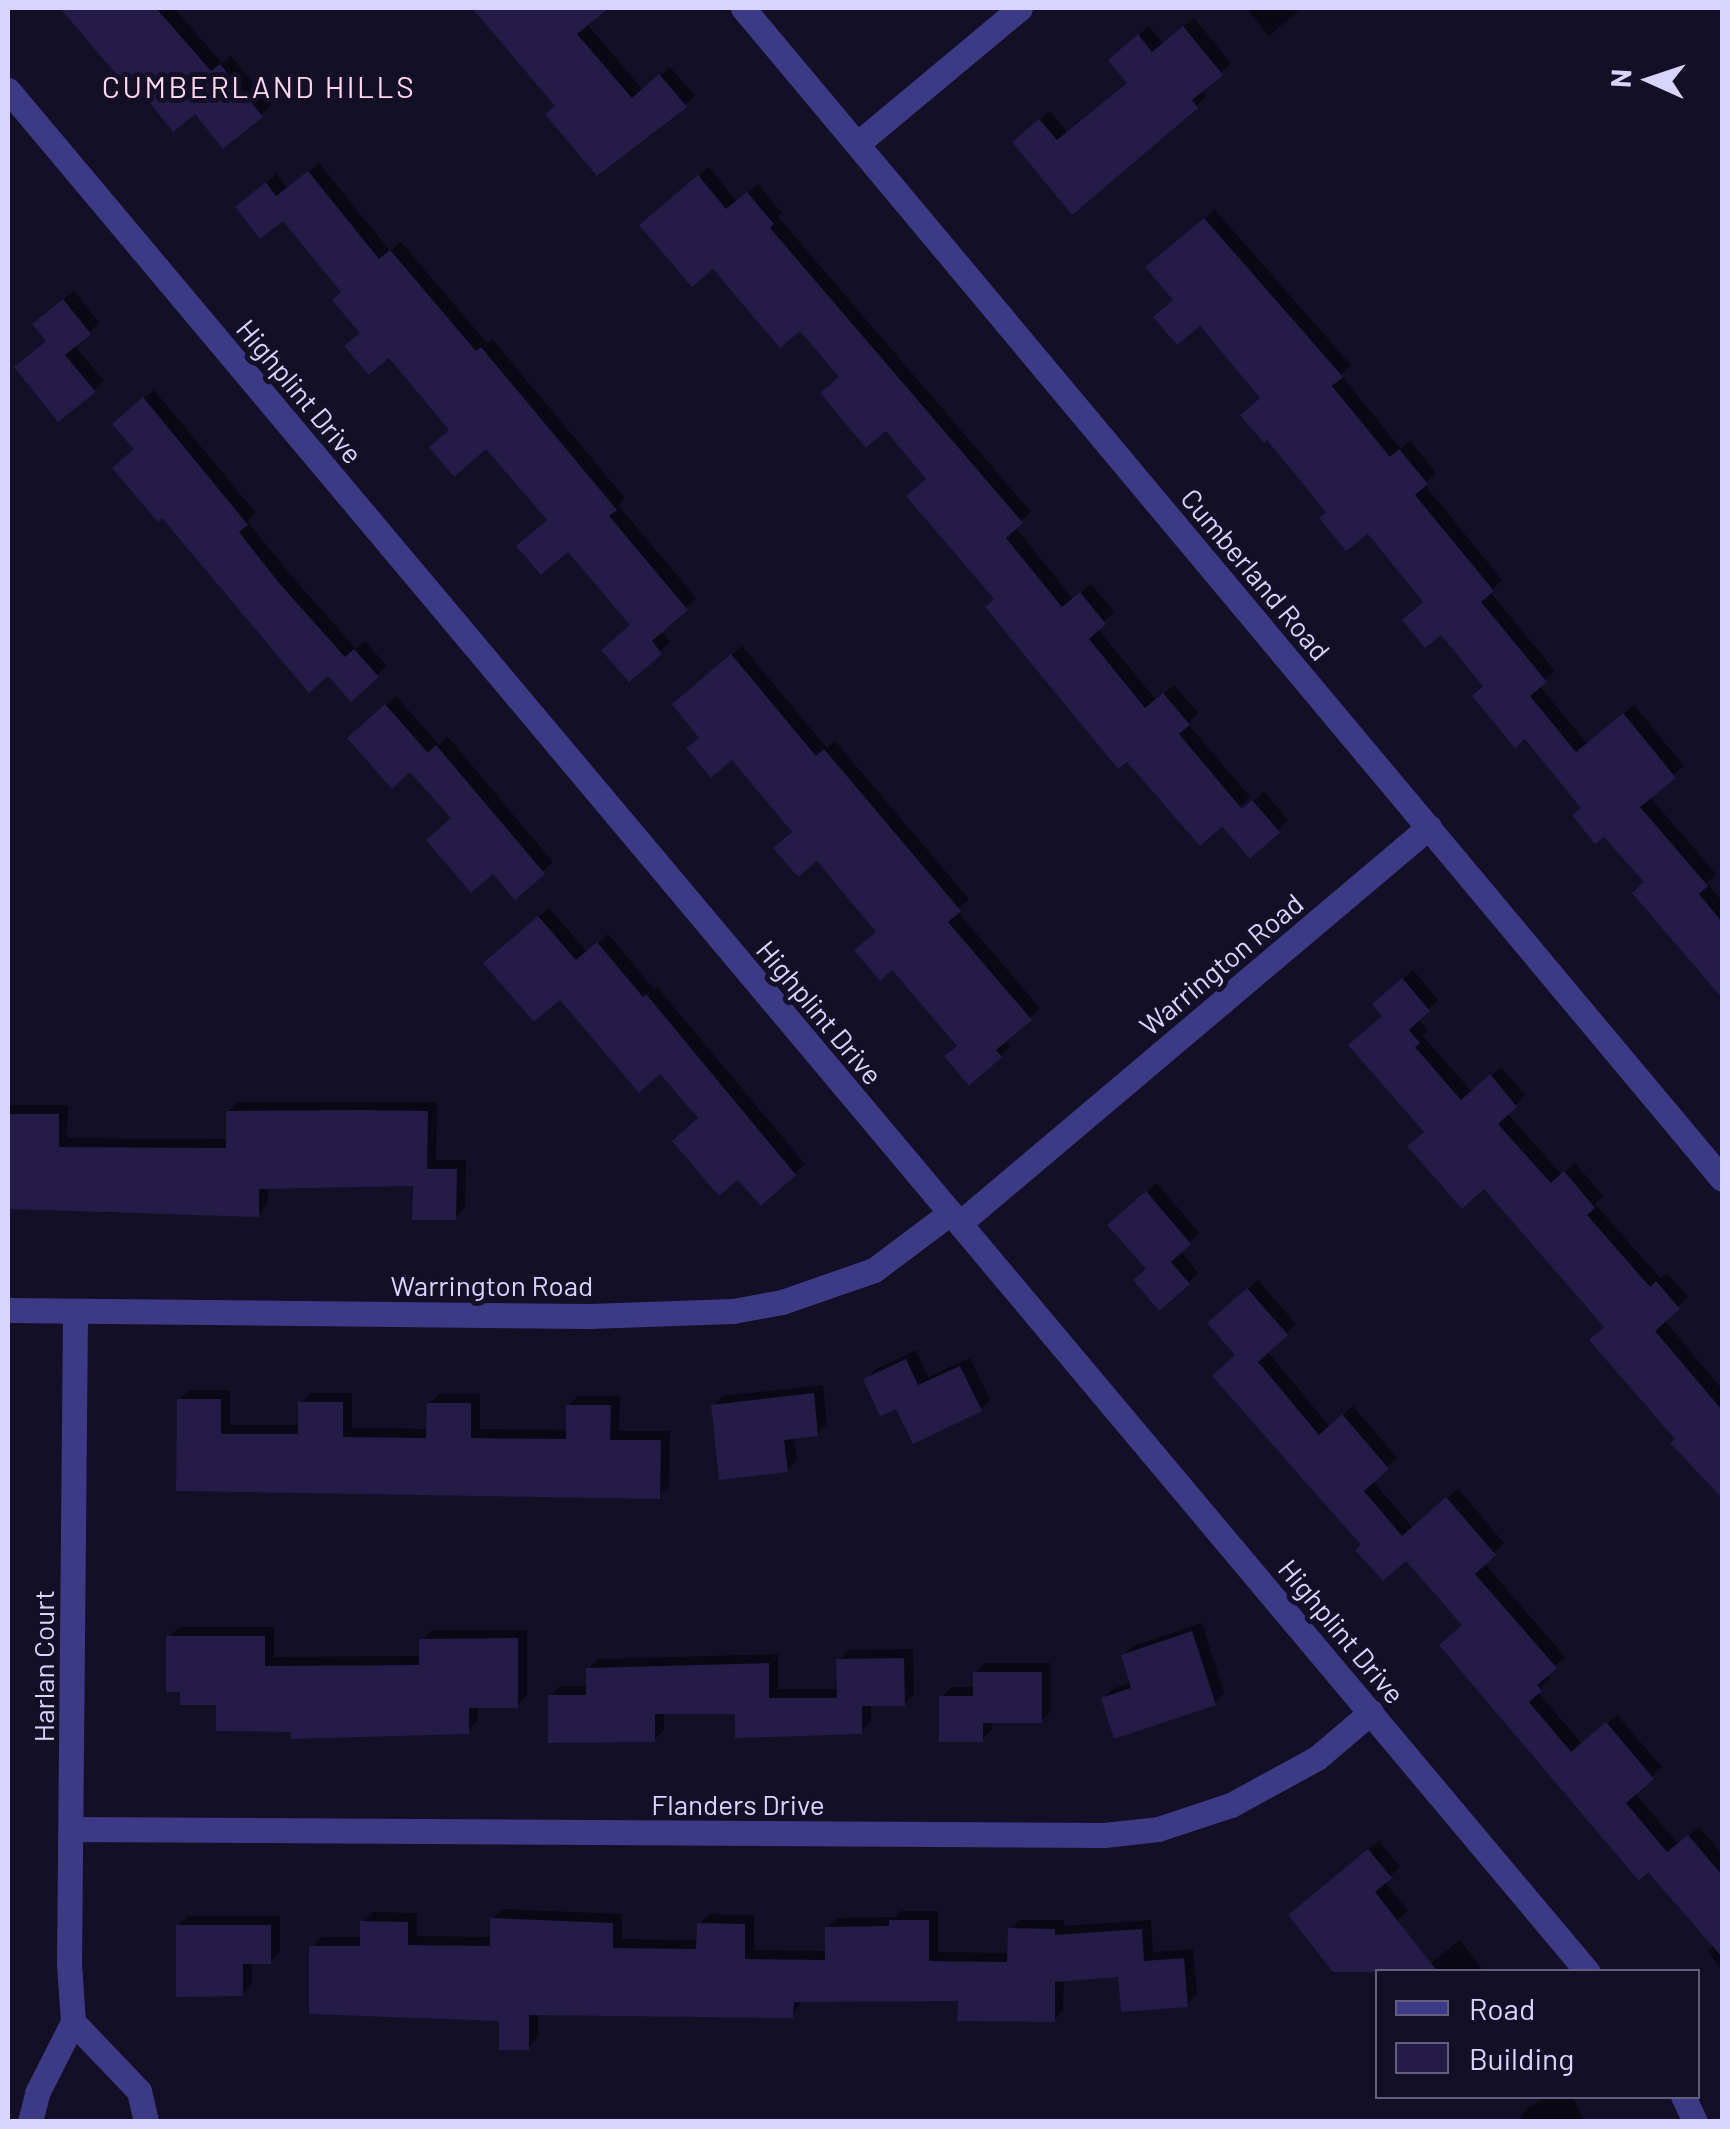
<!DOCTYPE html>
<html>
<head>
<meta charset="utf-8">
<style>
	body { margin:0 }
	#map { position:relative; width:1730px; height:2129px; overflow:hidden; background:#130f26; font-family:Barlow,sans-serif }
	div>[style] { position:absolute }
	[style*='--x'] { left:calc(var(--x)*1px); top:calc(var(--y)*1px); width:calc(var(--w)*1px); rotate:calc(var(--a)*1deg) }
	.shadow>* { inset:0; background:#0007 }
	.building>* { inset:0; background:#241b47; transform-origin:0 0 }
	.minor>* { height:25px; margin:-12.5px; padding:0 12.5px; transform-origin:12.5px; border-radius:12.5px; background:#3d3a85 }
	span { translate:-50% -50%; white-space:nowrap; text-align:center; line-height:1.15; -webkit-text-stroke:10px #130f26; paint-order:stroke }
	.street-label { font-size:28px; color:#d9d4ff }
	.neighbourhood-label { font-size:30px; color:#ffd6f0; letter-spacing:2.5px }
	.frame { position:absolute; inset:0; border:10px solid #d9d4ff; pointer-events:none }
	.legend { position:absolute; left:1375px; top:1969px; width:325px; height:130px; box-sizing:border-box; background:#130f26; border:2px solid #625e7d; margin:0; padding:12px 18px; list-style:none; font-size:30px; color:#d9d4ff }
	.legend li { display:flex; align-items:center; gap:20px; height:50px }
	.legend b { width:50px; border:2px solid #625e7d }
	.north { position:absolute; left:1600px; top:30px; width:100px; height:100px; -webkit-text-stroke:8px #130f26; paint-order:stroke; rotate:273deg; font-size:28px; font-weight:700; line-height:40px; text-align:center; color:#d9d4ff }
	.north::after { content:''; display:block; margin:auto; width:35px; height:45px; background:#d9d4ff; clip-path:polygon(50% 0,100% 100%,50% 72%,0 100%) }
</style>
</head>
<body>
<div id="map">
	<div class="shadow">
		<div style="clip-path:polygon(174px 8px,222px 63px,231px 56px,271px 105px,261px 115px,196px 110px,133px 78px,65px 9px)"></div>
		<div style="clip-path:polygon(475px 8px,604px 8px,586px 23px,643px 90px,670px 67px,695px 96px,685px 105px,557px 105px)"></div>
		<div style="clip-path:polygon(1246px 8px,1302px 8px,1269px 36px)"></div>
		<div style="clip-path:polygon(1194px 18px,1231px 63px,1201px 90px,1206px 96px,1196px 106px,1072px 212px,1025px 132px,1050px 111px,1068px 133px,1129px 82px,1121px 50px,1149px 26px,1163px 44px)"></div>
		<div style="clip-path:polygon(319px 163px,390px 251px,401px 242px,487px 343px,492px 339px,625px 498px,618px 505px,696px 598px,660px 630px,670px 642px,629px 679px,633px 624px,486px 446px,452px 430px,389px 355px,362px 332px,343px 291px,284px 217px,248px 197px,277px 174px,287px 188px)"></div>
		<div style="clip-path:polygon(709px 167px,737px 202px,758px 184px,782px 213px,778px 217px,1031px 512px,1015px 527px,1073px 599px,1091px 584px,1114px 612px,1097px 628px,1156px 700px,1174px 685px,1198px 713px,1188px 724px,1250px 797px,1239px 808px,1242px 811px,1264px 792px,1288px 820px,1278px 830px,1238px 815px,996px 599px,929px 478px,800px 328px,652px 216px)"></div>
		<div style="clip-path:polygon(1215px 210px,1351px 365px,1341px 375px,1401px 449px,1410px 441px,1436px 473px,1424px 484px,1502px 580px,1490px 592px,1555px 671px,1539px 685px,1587px 744px,1634px 705px,1684px 766px,1649px 796px,1716px 874px,1707px 883px,1722px 901px,1722px 996px,1635px 893px,1647px 881px,1486px 685px,1368px 530px,1329px 512px,1263px 397px,1176px 299px,1158px 257px)"></div>
		<div style="clip-path:polygon(74px 291px,99px 323px,74px 345px,104px 381px,94px 390px,49px 340px,45px 314px)"></div>
		<div style="clip-path:polygon(154px 390px,256px 513px,247px 521px,289px 573px,356px 649px,365px 641px,387px 666px,351px 699px,137px 448px,125px 414px)"></div>
		<div style="clip-path:polygon(742px 646px,827px 748px,835px 741px,969px 899px,957px 911px,1040px 1008px,1005px 1040px,1010px 1046px,1001px 1056px,879px 931px,732px 757px,702px 737px,685px 695px)"></div>
		<div style="clip-path:polygon(396px 696px,439px 745px,448px 737px,553px 862px,515px 896px,411px 769px,360px 729px)"></div>
		<div style="clip-path:polygon(549px 908px,587px 952px,608px 934px,654px 989px,657px 987px,805px 1164px,761px 1202px,661px 1070px,496px 953px)"></div>
		<div style="clip-path:polygon(1413px 970px,1438px 1000px,1418px 1019px,1428px 1031px,1423px 1036px,1472px 1092px,1501px 1067px,1525px 1095px,1507px 1113px,1562px 1175px,1575px 1163px,1603px 1196px,1595px 1204px,1661px 1279px,1667px 1273px,1688px 1297px,1664px 1320px,1722px 1389px,1722px 1494px,1674px 1443px,1679px 1439px,1607px 1326px,1484px 1186px,1427px 1131px,1385px 1015px,1385px 994px)"></div>
		<div style="clip-path:polygon(238px 1102px,437px 1102px,436px 1160px,466px 1160px,465px 1208px,455px 1218px,415px 1183px,268px 1186px,268px 1204px,258px 1214px,103px 1213px,103px 1208px,8px 1178px,8px 1105px,68px 1105px,67px 1138px,228px 1139px,228px 1112px)"></div>
		<div style="clip-path:polygon(1157px 1183px,1199px 1233px,1180px 1251px,1198px 1273px,1188px 1283px,1149px 1269px,1120px 1215px)"></div>
		<div style="clip-path:polygon(1258px 1280px,1296px 1324px,1267px 1351px,1330px 1427px,1353px 1406px,1397px 1458px,1372px 1480px,1413px 1528px,1458px 1489px,1504px 1543px,1484px 1563px,1565px 1657px,1546px 1674px,1550px 1679px,1537px 1691px,1582px 1744px,1617px 1715px,1662px 1767px,1634px 1792px,1678px 1844px,1699px 1827px,1722px 1854px,1722px 1971px,1708px 1951px,1715px 1944px,1465px 1624px,1407px 1557px,1364px 1545px,1238px 1355px,1221px 1313px)"></div>
		<div style="clip-path:polygon(916px 1350px,928px 1377px,970px 1358px,990px 1400px,980px 1409px,897px 1406px,866px 1379px,876px 1369px)"></div>
		<div style="clip-path:polygon(823px 1385px,827px 1424px,817px 1434px,794px 1437px,797px 1460px,787px 1470px,713px 1406px,723px 1396px)"></div>
		<div style="clip-path:polygon(189px 1390px,230px 1390px,230px 1425px,301px 1425px,301px 1403px,311px 1393px,352px 1393px,352px 1428px,429px 1429px,429px 1404px,439px 1394px,480px 1394px,480px 1429px,568px 1430px,568px 1406px,578px 1396px,620px 1396px,619px 1431px,670px 1431px,669px 1486px,659px 1496px,179px 1489px,179px 1400px)"></div>
		<div style="clip-path:polygon(1202px 1623px,1224px 1693px,1214px 1703px,1103px 1699px,1113px 1689px,1132px 1682px,1123px 1656px,1133px 1646px)"></div>
		<div style="clip-path:polygon(179px 1627px,274px 1627px,274px 1657px,422px 1656px,422px 1640px,432px 1630px,527px 1630px,527px 1695px,517px 1705px,478px 1705px,477px 1721px,467px 1731px,294px 1729px,182px 1689px,169px 1637px)"></div>
		<div style="clip-path:polygon(913px 1649px,914px 1694px,904px 1704px,871px 1704px,871px 1721px,861px 1731px,737px 1711px,664px 1711px,664px 1730px,654px 1740px,550px 1696px,560px 1686px,588px 1686px,588px 1669px,598px 1659px,778px 1654px,778px 1689px,839px 1689px,839px 1660px,849px 1650px)"></div>
		<div style="clip-path:polygon(985px 1663px,1051px 1663px,1051px 1711px,1041px 1721px,992px 1721px,992px 1729px,982px 1739px,942px 1697px,952px 1687px,975px 1687px,975px 1673px)"></div>
		<div style="clip-path:polygon(1379px 1841px,1400px 1867px,1384px 1881px,1408px 1911px,1336px 1971px,1301px 1906px)"></div>
		<div style="clip-path:polygon(502px 1909px,622px 1914px,622px 1939px,699px 1940px,699px 1924px,709px 1914px,754px 1915px,754px 1950px,827px 1951px,827px 1928px,837px 1918px,895px 1917px,901px 1911px,938px 1911px,938px 1952px,1010px 1953px,1010px 1929px,1020px 1920px,1064px 1920px,1064px 1926px,1151px 1920px,1153px 1952px,1193px 1949px,1197px 1994px,1187px 2004px,1121px 1974px,1064px 1979px,1063px 2010px,1054px 2020px,960px 1999px,802px 2000px,792px 2015px,538px 2013px,538px 2037px,528px 2047px,502px 2019px,312px 1947px,322px 1937px,362px 1937px,363px 1922px,373px 1912px,417px 1913px,417px 1936px,492px 1937px,492px 1919px)"></div>
		<div style="clip-path:polygon(188px 1916px,280px 1916px,280px 1952px,270px 1962px,252px 1962px,252px 1984px,242px 1994px,178px 1926px)"></div>
		<div style="clip-path:polygon(1460px 1940px,1485px 1972px,1423px 1972px,1432px 1962px)"></div>
		<div style="clip-path:polygon(1548px 2096px,1572px 2096px,1585px 2122px,1518px 2122px,1526px 2109px)"></div>
	</div>
	<div class="building">
		<div style="clip-path:polygon(60px 8px,156px 8px,211px 71px,220px 64px,263px 117px,223px 149px,195px 114px,173px 132px,133px 82px,127px 87px)"></div>
		<div style="clip-path:polygon(472px 8px,609px 8px,577px 34px,632px 98px,659px 74px,687px 107px,597px 176px,545px 114px,555px 106px)"></div>
		<div style="clip-path:polygon(1183px 26px,1223px 75px,1192px 100px,1198px 108px,1072px 215px,1012px 142px,1039px 119px,1057px 140px,1127px 83px,1108px 60px,1138px 34px,1152px 52px)"></div>
		<div style="clip-path:polygon(308px 171px,379px 259px,390px 250px,476px 351px,481px 347px,617px 510px,609px 516px,688px 610px,652px 641px,662px 654px,629px 682px,601px 650px,630px 625px,568px 552px,541px 575px,516px 546px,547px 520px,486px 449px,454px 477px,429px 447px,449px 430px,389px 358px,369px 375px,344px 346px,360px 333px,332px 300px,341px 292px,283px 221px,260px 239px,235px 207px,266px 182px,276px 196px)"></div>
		<div style="clip-path:polygon(698px 175px,726px 209px,747px 192px,774px 224px,770px 228px,1023px 523px,1006px 538px,1062px 607px,1080px 592px,1106px 624px,1089px 639px,1145px 708px,1163px 693px,1190px 725px,1179px 734px,1242px 809px,1200px 846px,1127px 762px,1118px 769px,985px 607px,994px 599px,906px 496px,926px 479px,886px 431px,866px 448px,820px 393px,839px 377px,800px 331px,780px 348px,713px 269px,692px 287px,639px 225px)"></div>
		<div style="clip-path:polygon(1204px 218px,1343px 377px,1332px 386px,1390px 457px,1399px 449px,1428px 484px,1415px 495px,1494px 591px,1481px 602px,1547px 682px,1530px 696px,1576px 752px,1623px 713px,1676px 778px,1640px 807px,1708px 886px,1699px 894px,1722px 922px,1722px 998px,1632px 893px,1644px 882px,1604px 837px,1595px 844px,1572px 815px,1581px 808px,1525px 739px,1515px 748px,1472px 696px,1483px 686px,1441px 635px,1425px 648px,1402px 620px,1423px 602px,1368px 534px,1346px 551px,1319px 518px,1326px 512px,1267px 440px,1264px 443px,1240px 415px,1260px 398px,1200px 326px,1177px 345px,1153px 317px,1173px 300px,1145px 267px)"></div>
		<div style="clip-path:polygon(63px 299px,91px 334px,65px 355px,96px 392px,58px 422px,14px 367px,46px 341px,32px 324px)"></div>
		<div style="clip-path:polygon(143px 397px,248px 525px,239px 532px,279px 583px,345px 657px,354px 649px,379px 677px,351px 702px,328px 676px,309px 693px,162px 518px,158px 522px,112px 468px,134px 449px,112px 424px)"></div>
		<div style="clip-path:polygon(731px 654px,816px 756px,824px 749px,961px 911px,948px 922px,1032px 1020px,996px 1050px,1002px 1057px,969px 1086px,944px 1056px,957px 1046px,892px 970px,880px 981px,854px 950px,876px 932px,817px 861px,798px 877px,773px 848px,792px 832px,732px 760px,711px 778px,686px 748px,699px 738px,672px 704px)"></div>
		<div style="clip-path:polygon(385px 704px,428px 753px,436px 745px,545px 874px,515px 900px,493px 874px,471px 893px,426px 840px,451px 818px,410px 772px,392px 789px,347px 738px)"></div>
		<div style="left:1252px;top:800px;width:43px;height:40px;rotate:49deg"></div>
		<div style="clip-path:polygon(538px 916px,576px 960px,597px 942px,643px 997px,646px 994px,796px 1175px,761px 1206px,738px 1180px,719px 1196px,672px 1141px,698px 1118px,660px 1074px,639px 1093px,560px 1000px,534px 1022px,483px 963px)"></div>
		<div style="clip-path:polygon(1402px 978px,1430px 1011px,1409px 1030px,1420px 1043px,1415px 1047px,1461px 1100px,1490px 1074px,1517px 1107px,1498px 1124px,1551px 1183px,1564px 1171px,1595px 1208px,1587px 1215px,1650px 1287px,1656px 1281px,1680px 1309px,1655px 1331px,1722px 1410px,1722px 1498px,1670px 1443px,1675px 1439px,1589px 1340px,1604px 1327px,1484px 1189px,1462px 1209px,1407px 1146px,1424px 1132px,1348px 1045px,1382px 1016px,1372px 1004px)"></div>
		<div style="clip-path:polygon(360px 1110px,428px 1111px,427px 1169px,457px 1169px,456px 1220px,412px 1220px,413px 1186px,259px 1189px,259px 1217px,9px 1209px,8px 1114px,59px 1114px,59px 1147px,226px 1148px,226px 1111px)"></div>
		<div style="clip-path:polygon(1146px 1191px,1191px 1244px,1171px 1262px,1190px 1284px,1159px 1311px,1133px 1280px,1146px 1269px,1107px 1225px)"></div>
		<div style="clip-path:polygon(1247px 1288px,1288px 1335px,1258px 1362px,1319px 1435px,1342px 1414px,1389px 1469px,1364px 1491px,1402px 1536px,1446px 1497px,1496px 1555px,1475px 1574px,1557px 1668px,1537px 1685px,1542px 1691px,1529px 1702px,1571px 1752px,1606px 1722px,1654px 1779px,1626px 1803px,1667px 1852px,1688px 1835px,1722px 1875px,1722px 1957px,1648px 1872px,1639px 1881px,1439px 1645px,1462px 1625px,1406px 1561px,1383px 1581px,1355px 1550px,1361px 1545px,1212px 1376px,1235px 1355px,1207px 1323px)"></div>
		<div style="clip-path:polygon(906px 1359px,918px 1385px,960px 1366px,982px 1411px,913px 1444px,896px 1409px,880px 1416px,863px 1379px)"></div>
		<div style="clip-path:polygon(814px 1393px,818px 1436px,784px 1440px,788px 1472px,719px 1480px,711px 1405px)"></div>
		<div style="clip-path:polygon(177px 1399px,221px 1399px,221px 1434px,298px 1434px,298px 1402px,343px 1402px,343px 1437px,426px 1438px,427px 1403px,471px 1403px,471px 1438px,566px 1439px,566px 1405px,611px 1405px,610px 1440px,661px 1440px,660px 1499px,176px 1491px)"></div>
		<div style="clip-path:polygon(1192px 1631px,1216px 1705px,1114px 1739px,1101px 1698px,1131px 1688px,1121px 1655px)"></div>
		<div style="clip-path:polygon(166px 1636px,265px 1636px,265px 1666px,419px 1665px,419px 1639px,518px 1638px,518px 1708px,469px 1708px,469px 1734px,291px 1739px,291px 1732px,216px 1731px,216px 1705px,180px 1705px,180px 1692px,166px 1692px)"></div>
		<div style="clip-path:polygon(904px 1658px,905px 1706px,862px 1706px,862px 1734px,735px 1738px,735px 1714px,655px 1714px,655px 1742px,548px 1743px,548px 1695px,586px 1695px,586px 1668px,769px 1663px,769px 1698px,837px 1698px,836px 1659px)"></div>
		<div style="clip-path:polygon(973px 1672px,1042px 1672px,1042px 1723px,983px 1723px,983px 1742px,939px 1742px,939px 1696px,973px 1696px)"></div>
		<div style="clip-path:polygon(1368px 1849px,1392px 1878px,1375px 1892px,1438px 1972px,1333px 1972px,1288px 1915px)"></div>
		<div style="clip-path:polygon(490px 1918px,613px 1923px,613px 1948px,696px 1949px,697px 1923px,745px 1924px,745px 1959px,825px 1960px,825px 1927px,889px 1926px,889px 1920px,929px 1920px,929px 1961px,1007px 1962px,1008px 1928px,1055px 1929px,1055px 1935px,1142px 1929px,1144px 1961px,1184px 1958px,1188px 2007px,1121px 2012px,1118px 1977px,1055px 1982px,1055px 2022px,957px 2021px,958px 2001px,794px 2002px,793px 2018px,529px 2015px,529px 2050px,499px 2050px,499px 2021px,309px 2014px,309px 1946px,360px 1946px,360px 1921px,408px 1922px,408px 1945px,490px 1946px)"></div>
		<div style="clip-path:polygon(176px 1925px,271px 1925px,271px 1964px,243px 1964px,243px 1996px,176px 1997px)"></div>
	</div>
	<div class="minor">
		<div style="--x:743;--y:8;--w:1526;--a:50.1"></div>
		<div style="--x:8;--y:90;--w:2457;--a:49.99"></div>
		<div style="--x:857;--y:144;--w:212;--a:-39.8"></div>
		<div style="--x:960;--y:1223;--w:614;--a:-40.18"></div>
		<div style="--x:8;--y:1310;--w:581;--a:0.59"></div>
		<div style="--x:589;--y:1316;--w:144;--a:-2"></div>
		<div style="--x:733;--y:1311;--w:50;--a:-10.4"></div>
		<div style="--x:782;--y:1302;--w:97;--a:-19.2"></div>
		<div style="--x:874;--y:1270;--w:95;--a:-36.9"></div>
		<div style="--x:71;--y:1829;--w:1033;--a:0.33"></div>
		<div style="--x:1104;--y:1835;--w:54;--a:-6.3"></div>
		<div style="--x:1158;--y:1829;--w:77;--a:-18.2"></div>
		<div style="--x:1231;--y:1805;--w:98;--a:-28.7"></div>
		<div style="--x:1317;--y:1758;--w:71;--a:-40.4"></div>
		<div style="--x:73;--y:2022;--w:95;--a:46.3"></div>
		<div style="--x:139;--y:2091;--w:32;--a:77"></div>
		<div style="--x:1683;--y:2096;--w:29;--a:65"></div>
		<div style="--x:30;--y:2122;--w:30;--a:-76"></div>
		<div style="--x:37;--y:2093;--w:80;--a:-63.1"></div>
		<div style="--x:73;--y:2022;--w:58;--a:-93.9"></div>
		<div style="--x:69;--y:1964;--w:653;--a:-89.47"></div>
	</div>
	<div class="street-label">
		<span style="left:300px;top:391px;rotate:50deg">Highplint Drive</span>
		<span style="left:1256px;top:574px;rotate:50deg">Cumberland Road</span>
		<span style="left:1221px;top:964px;rotate:-40deg">Warrington Road</span>
		<span style="left:820px;top:1012px;rotate:50deg">Highplint Drive</span>
		<span style="left:492px;top:1285px">Warrington Road</span>
		<span style="left:1342px;top:1631px;rotate:50deg">Highplint Drive</span>
		<span style="left:43px;top:1666px;rotate:-90deg">Harlan Court</span>
		<span style="left:738px;top:1804px">Flanders Drive</span>
	</div>
	<div class="neighbourhood-label">
		<span style="left:259px;top:86px">CUMBERLAND HILLS</span>
	</div>
	<div class="frame"></div>
	<ul class="legend">
	<li><b style="height:12px;background:#3d3a85"></b>Road</li>
	<li><b style="height:28px;background:#241b47"></b>Building</li>
	</ul>
	<div class="north">N</div>
</div>
</body>
</html>
